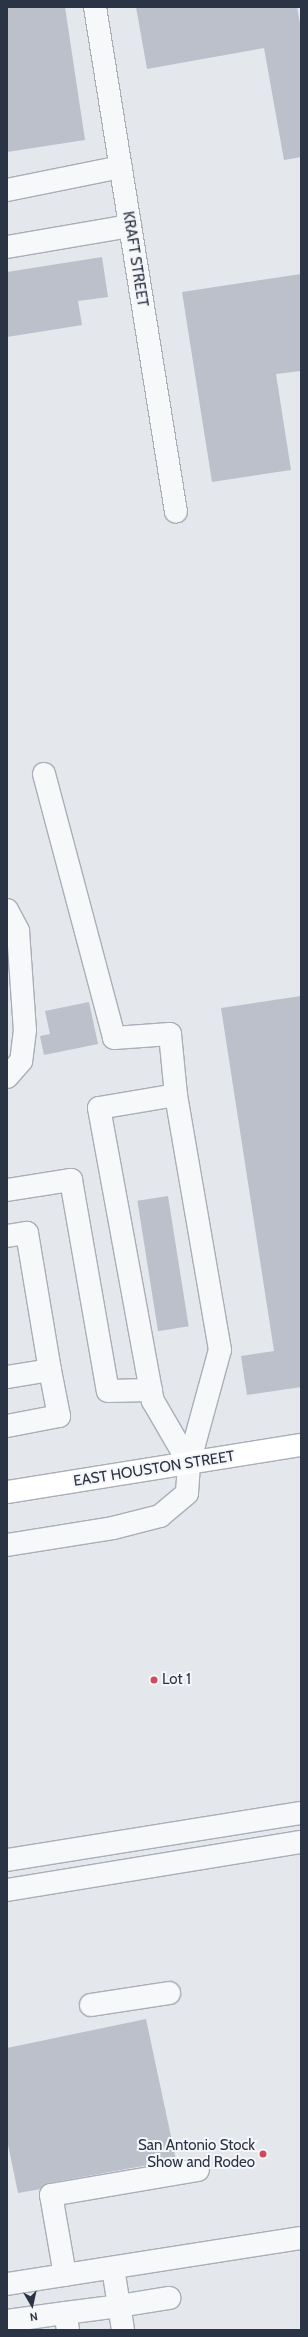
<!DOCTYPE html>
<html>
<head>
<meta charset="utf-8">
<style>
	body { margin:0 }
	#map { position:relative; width:308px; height:2337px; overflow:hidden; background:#e4e7ec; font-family:Cabin,sans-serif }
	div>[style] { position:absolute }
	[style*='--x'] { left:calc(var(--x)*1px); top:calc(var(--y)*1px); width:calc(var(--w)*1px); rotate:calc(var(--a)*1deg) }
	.building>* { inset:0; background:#bbc0ca; transform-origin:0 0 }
	.roads { filter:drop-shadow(1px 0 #a9aeb7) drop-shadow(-1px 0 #a9aeb7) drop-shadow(0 1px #a9aeb7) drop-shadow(0 -1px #a9aeb7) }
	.minor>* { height:22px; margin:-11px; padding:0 11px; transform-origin:11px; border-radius:11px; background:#f7f8fa }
	.major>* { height:22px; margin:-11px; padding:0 11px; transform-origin:11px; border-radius:11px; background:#fff }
	.dots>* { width:11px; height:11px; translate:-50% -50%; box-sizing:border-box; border:2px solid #f4f6f9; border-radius:50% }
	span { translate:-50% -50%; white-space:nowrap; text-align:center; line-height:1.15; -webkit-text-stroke:4px #f4f6f9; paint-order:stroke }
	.street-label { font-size:15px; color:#2b3445 }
	.poi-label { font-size:15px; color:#2b3445 }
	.left { translate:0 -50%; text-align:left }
	.right { translate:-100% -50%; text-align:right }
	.frame { position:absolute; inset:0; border:8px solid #2b3445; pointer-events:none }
	.north { position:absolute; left:12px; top:2285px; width:40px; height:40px; -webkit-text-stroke:3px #f4f6f9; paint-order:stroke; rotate:171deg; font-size:11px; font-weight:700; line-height:16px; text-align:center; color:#2b3445 }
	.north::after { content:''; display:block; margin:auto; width:14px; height:18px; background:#2b3445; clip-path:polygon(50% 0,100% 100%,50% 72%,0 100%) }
</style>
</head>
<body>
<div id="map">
	<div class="building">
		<div style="clip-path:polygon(7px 7px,65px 7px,85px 140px,7px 152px)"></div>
		<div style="clip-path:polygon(136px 7px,297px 7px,301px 29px,301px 157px,284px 160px,264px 48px,147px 69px)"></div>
		<div style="clip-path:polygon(102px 257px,108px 297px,78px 301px,82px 325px,7px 337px,7px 272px)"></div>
		<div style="clip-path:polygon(301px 274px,301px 371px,276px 374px,291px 470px,212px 482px,182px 292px)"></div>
		<div style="clip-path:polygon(301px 996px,301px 1387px,247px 1395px,241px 1356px,274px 1351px,221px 1008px)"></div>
		<div style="clip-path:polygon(89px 1002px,98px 1044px,44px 1055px,40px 1036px,50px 1034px,45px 1011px)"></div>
		<div style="left:168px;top:1196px;width:132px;height:31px;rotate:81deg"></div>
		<div style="clip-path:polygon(146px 2019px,176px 2160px,49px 2183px,41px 2189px,18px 2193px,7px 2140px,7px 2048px)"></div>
	</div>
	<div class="roads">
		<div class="minor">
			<div style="--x:95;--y:7;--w:511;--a:80.89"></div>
			<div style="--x:7;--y:190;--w:116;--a:-11.4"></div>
			<div style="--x:7;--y:247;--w:125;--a:-9.7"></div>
			<div style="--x:44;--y:774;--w:273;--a:75.1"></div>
			<div style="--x:114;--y:1038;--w:56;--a:-4.1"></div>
			<div style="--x:170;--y:1034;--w:61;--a:84.4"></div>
			<div style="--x:7;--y:910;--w:24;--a:62"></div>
			<div style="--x:18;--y:931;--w:99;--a:86"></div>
			<div style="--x:25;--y:1030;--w:31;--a:97"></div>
			<div style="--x:21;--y:1061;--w:21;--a:131"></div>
			<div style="--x:7;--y:1190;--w:65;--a:-8.9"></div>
			<div style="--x:71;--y:1180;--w:214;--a:80.1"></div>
			<div style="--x:108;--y:1391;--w:43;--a:-1.3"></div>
			<div style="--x:7;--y:1236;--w:20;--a:-9"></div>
			<div style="--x:27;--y:1233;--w:139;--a:80.5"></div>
			<div style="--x:50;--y:1370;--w:44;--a:170.8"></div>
			<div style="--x:7;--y:1426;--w:53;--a:-10.9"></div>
			<div style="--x:59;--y:1416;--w:47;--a:-101.1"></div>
			<div style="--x:7;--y:1545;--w:107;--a:-9.1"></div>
			<div style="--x:113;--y:1528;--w:49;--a:-14.3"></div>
			<div style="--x:160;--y:1516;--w:35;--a:-40"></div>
			<div style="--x:187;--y:1493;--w:30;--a:-86"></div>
			<div style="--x:189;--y:1463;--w:117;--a:-74.7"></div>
			<div style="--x:220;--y:1350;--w:259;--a:-99.8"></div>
			<div style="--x:176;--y:1095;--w:78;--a:170.4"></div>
			<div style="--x:99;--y:1108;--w:298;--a:79.6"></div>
			<div style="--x:153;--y:1401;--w:72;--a:59.9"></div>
			<div style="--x:7;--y:1860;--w:298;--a:-9.1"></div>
			<div style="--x:7;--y:1890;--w:298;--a:-9.3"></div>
			<div style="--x:91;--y:2005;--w:79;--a:-8.7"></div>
			<div style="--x:65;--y:2275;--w:81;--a:-99.9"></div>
			<div style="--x:51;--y:2195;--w:149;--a:-9.7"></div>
			<div style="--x:7;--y:2284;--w:298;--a:-8.9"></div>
			<div style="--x:7;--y:2321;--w:59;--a:-7.9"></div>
			<div style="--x:68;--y:2330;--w:17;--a:-100"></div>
			<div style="--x:65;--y:2313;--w:54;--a:-7.4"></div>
			<div style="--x:119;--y:2306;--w:38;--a:-99"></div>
			<div style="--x:123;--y:2330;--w:24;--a:-99"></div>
			<div style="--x:119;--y:2306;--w:51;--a:-9.1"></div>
		</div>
		<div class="major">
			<div style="--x:7;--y:1492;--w:298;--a:-9.1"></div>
		</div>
	</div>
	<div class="dots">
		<div style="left:154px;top:1680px;background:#d1495b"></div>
		<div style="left:263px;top:2154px;background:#d1495b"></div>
	</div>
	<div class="street-label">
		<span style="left:135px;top:259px;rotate:81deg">KRAFT STREET</span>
		<span style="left:154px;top:1469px;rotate:-9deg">EAST HOUSTON STREET</span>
	</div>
	<div class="poi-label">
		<span class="left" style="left:162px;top:1680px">Lot 1</span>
		<span class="right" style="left:255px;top:2154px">San Antonio Stock<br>Show and Rodeo</span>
	</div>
	<div class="frame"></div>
	<div class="north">N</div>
</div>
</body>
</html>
